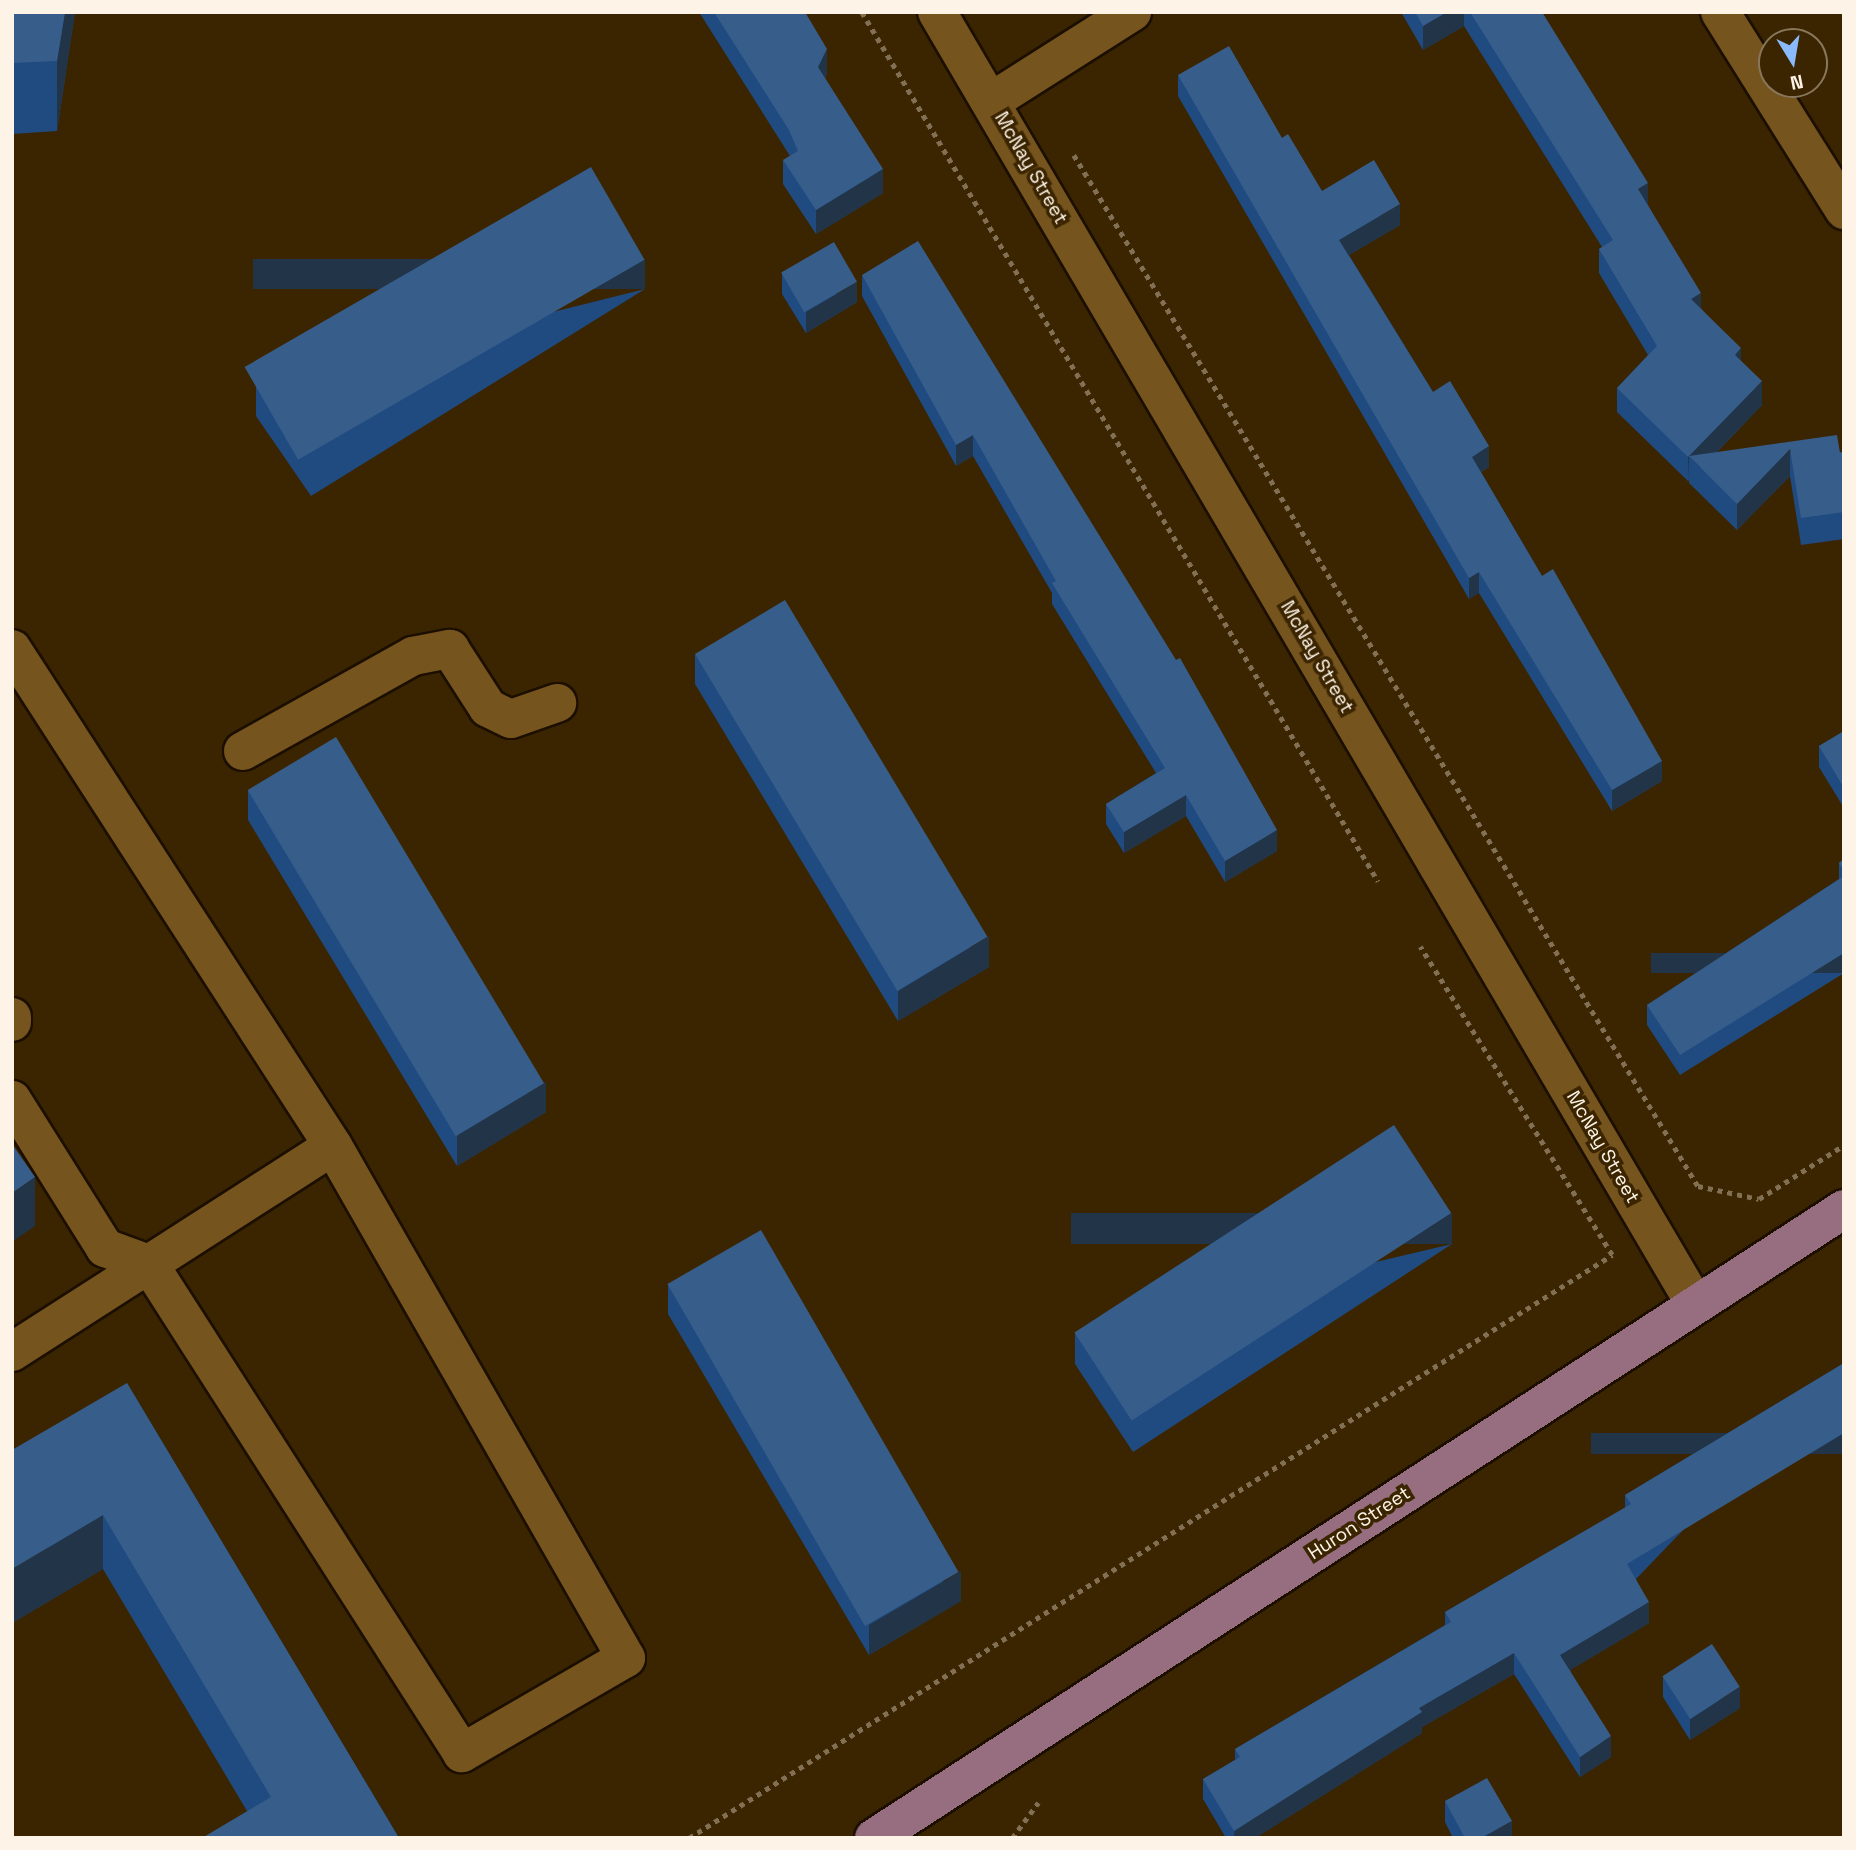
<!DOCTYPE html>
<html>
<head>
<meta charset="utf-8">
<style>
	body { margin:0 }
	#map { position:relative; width:1856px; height:1850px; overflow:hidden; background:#3b2500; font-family:"Space Grotesk",sans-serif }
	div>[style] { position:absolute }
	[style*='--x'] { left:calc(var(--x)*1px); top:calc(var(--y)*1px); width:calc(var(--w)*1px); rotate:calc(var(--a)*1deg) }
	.path>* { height:4.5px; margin-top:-2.25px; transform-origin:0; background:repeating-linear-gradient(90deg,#827054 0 5px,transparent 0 10px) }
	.roads { filter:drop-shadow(2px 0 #1c0f00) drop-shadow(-2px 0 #1c0f00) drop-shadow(0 2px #1c0f00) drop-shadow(0 -2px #1c0f00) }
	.minor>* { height:38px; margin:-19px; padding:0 19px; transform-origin:19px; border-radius:19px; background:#75541e }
	.major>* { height:38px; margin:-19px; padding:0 19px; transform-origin:19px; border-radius:19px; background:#976e7f }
	.wall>* { inset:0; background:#204b80 }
	.shaded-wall>* { inset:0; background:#213448; transform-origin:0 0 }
	.building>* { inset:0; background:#375d8b; transform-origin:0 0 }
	span { translate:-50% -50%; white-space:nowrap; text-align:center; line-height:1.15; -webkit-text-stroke:7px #3b2500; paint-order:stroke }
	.street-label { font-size:19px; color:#fdf3e6 }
	.frame { position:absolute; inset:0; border:14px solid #fdf3e6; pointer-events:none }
	.north { position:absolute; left:1758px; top:28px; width:70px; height:70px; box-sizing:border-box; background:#3b2500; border:2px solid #89775c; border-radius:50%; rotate:169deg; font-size:19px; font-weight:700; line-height:28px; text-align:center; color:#fdf3e6 }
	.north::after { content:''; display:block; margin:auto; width:24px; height:32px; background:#8abafc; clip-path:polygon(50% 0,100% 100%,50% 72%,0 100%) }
</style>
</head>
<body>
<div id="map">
	<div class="path">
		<div style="--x:862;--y:12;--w:1011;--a:59.3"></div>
		<div style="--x:1074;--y:155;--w:1205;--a:58.82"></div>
		<div style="--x:1698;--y:1186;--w:62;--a:12"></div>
		<div style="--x:1759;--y:1199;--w:101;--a:-32.4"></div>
		<div style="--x:689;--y:1838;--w:1092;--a:-32.28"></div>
		<div style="--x:1612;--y:1255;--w:363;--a:-121.9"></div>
		<div style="--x:1012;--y:1838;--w:44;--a:-53.4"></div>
	</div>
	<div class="roads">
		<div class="minor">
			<div style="--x:937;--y:12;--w:1498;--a:59.6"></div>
			<div style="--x:1720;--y:12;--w:234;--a:57.9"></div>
			<div style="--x:992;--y:101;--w:166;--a:-32.4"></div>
			<div style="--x:12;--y:649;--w:592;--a:57.14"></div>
			<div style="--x:333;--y:1146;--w:590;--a:60.22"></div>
			<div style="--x:626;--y:1658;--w:190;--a:149.9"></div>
			<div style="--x:462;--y:1753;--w:581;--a:-122.62"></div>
			<div style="--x:149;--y:1264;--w:47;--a:-160"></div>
			<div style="--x:105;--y:1248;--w:175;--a:-122.1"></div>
			<div style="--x:243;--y:751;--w:195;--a:-29.2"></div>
			<div style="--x:413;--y:656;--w:38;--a:-11"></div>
			<div style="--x:450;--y:649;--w:70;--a:57.2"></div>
			<div style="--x:488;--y:708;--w:25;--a:26"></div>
			<div style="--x:511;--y:719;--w:49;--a:-19.2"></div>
			<div style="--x:12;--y:1017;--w:5;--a:90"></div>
			<div style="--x:12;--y:1352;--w:381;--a:-32.7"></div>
		</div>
		<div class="major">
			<div style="--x:874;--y:1838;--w:1156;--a:-32.96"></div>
		</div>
	</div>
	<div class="wall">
		<div style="clip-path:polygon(12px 12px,75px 12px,57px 131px,12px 134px)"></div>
		<div style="clip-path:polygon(699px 12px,805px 12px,827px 73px,825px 78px,883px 193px,816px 234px,783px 184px,783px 160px,790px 156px)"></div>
		<div style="clip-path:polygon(1401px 12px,1542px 12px,1648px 205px,1701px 308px,1741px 361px,1762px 405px,1716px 453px,1844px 452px,1844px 539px,1801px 545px,1790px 476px,1737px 530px,1689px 483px,1689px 480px,1688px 481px,1617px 412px,1617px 388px,1648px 355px,1599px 273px,1599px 249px,1602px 247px,1464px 26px,1423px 50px)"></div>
		<div style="clip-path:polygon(1178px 75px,1282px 138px,1322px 191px,1400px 225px,1349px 255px,1433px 392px,1489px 467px,1481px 472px,1662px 781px,1612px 811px,1479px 593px,1469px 599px,1178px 96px)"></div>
		<div style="clip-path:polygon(782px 273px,857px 302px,806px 333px,782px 294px)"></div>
		<div style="clip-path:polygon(862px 275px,1277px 851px,1225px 882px,1186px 816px,1124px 853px,1106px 824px,1106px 804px,1156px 773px,1052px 604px,1052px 593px,973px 456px,956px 466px,862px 296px)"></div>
		<div style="clip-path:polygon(645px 289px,311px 496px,256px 416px,256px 386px)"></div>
		<div style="clip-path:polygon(695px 654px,989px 967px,898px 1021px,695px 684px)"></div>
		<div style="clip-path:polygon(1844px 731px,1844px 808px,1819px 767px,1819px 746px)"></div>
		<div style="clip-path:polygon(248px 790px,546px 1112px,457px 1166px,248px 820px)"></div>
		<div style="clip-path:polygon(1844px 859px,1844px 973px,1680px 1075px,1647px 1025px,1647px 1005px,1839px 879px,1839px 863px)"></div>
		<div style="clip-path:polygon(1452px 1244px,1133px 1452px,1075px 1364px,1075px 1333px)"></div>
		<div style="clip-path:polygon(668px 1284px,961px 1601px,869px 1655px,668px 1314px)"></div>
		<div style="clip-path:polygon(1844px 1363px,1636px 1579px,1649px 1623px,1570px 1670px,1611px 1757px,1580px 1777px,1514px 1674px,1422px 1727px,1422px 1733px,1255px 1838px,1226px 1838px,1203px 1799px,1203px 1779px,1235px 1760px,1235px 1749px,1445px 1625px,1445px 1612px,1625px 1508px,1625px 1495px)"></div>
		<div style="clip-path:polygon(127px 1383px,399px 1838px,247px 1811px,103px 1569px,12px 1623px)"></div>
		<div style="clip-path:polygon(1663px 1676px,1740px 1708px,1690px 1740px,1663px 1697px)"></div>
		<div style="clip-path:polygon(1445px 1801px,1512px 1838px,1453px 1838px,1445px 1822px)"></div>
	</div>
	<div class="shaded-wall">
		<div style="clip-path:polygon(65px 12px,75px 12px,57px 131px,57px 61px)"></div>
		<div style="clip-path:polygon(1447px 12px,1464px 12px,1464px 26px,1423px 50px,1423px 26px)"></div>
		<div style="clip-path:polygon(827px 49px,827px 73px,818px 91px,818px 67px)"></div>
		<div style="clip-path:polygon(883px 169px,883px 193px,816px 234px,816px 210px)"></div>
		<div style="clip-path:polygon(1648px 183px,1648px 207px,1638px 189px)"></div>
		<div style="clip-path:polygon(1400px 204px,1400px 225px,1339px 261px,1339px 240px)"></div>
		<div style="left:645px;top:259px;width:30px;height:392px;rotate:90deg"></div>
		<div style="clip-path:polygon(857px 282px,857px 302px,806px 333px,806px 312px)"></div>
		<div style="clip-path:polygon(1701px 293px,1701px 317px,1691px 299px)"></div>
		<div style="clip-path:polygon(1741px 348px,1741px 372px,1735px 355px)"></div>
		<div style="clip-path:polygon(1762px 381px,1762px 405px,1701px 468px,1689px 456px,1688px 481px,1688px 457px)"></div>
		<div style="clip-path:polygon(973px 435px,973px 456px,956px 466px,956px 445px)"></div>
		<div style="clip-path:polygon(1489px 446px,1489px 467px,1472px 477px,1472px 457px)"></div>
		<div style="clip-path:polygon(1790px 449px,1790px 476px,1737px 530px,1737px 504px)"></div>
		<div style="clip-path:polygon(1479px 572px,1479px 593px,1469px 599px,1469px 578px)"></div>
		<div style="clip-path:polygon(1662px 761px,1662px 781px,1612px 811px,1612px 790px)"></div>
		<div style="clip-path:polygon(1186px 795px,1186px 816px,1124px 853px,1124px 832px)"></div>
		<div style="clip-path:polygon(1277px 830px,1277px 851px,1225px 882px,1225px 861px)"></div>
		<div style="clip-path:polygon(989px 936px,989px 967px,898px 1021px,898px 991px)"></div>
		<div style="left:1844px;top:953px;width:20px;height:193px;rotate:90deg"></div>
		<div style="clip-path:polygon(546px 1082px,546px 1112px,457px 1166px,457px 1135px)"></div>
		<div style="clip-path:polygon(35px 1177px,35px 1226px,12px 1242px,12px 1193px)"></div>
		<div style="left:1452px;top:1213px;width:31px;height:381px;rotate:90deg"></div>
		<div style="left:1844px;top:1433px;width:21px;height:253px;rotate:90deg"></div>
		<div style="clip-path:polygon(103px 1515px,103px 1569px,12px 1623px,12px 1569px)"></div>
		<div style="clip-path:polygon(961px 1571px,961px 1601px,869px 1655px,869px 1625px)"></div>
		<div style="clip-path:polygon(1649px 1602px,1649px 1623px,1560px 1676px,1560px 1655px)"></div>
		<div style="clip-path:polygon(1514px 1653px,1514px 1674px,1422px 1727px,1422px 1733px,1255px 1838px,1234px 1838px,1234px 1831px,1419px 1708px)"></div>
		<div style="clip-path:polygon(1740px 1687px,1740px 1708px,1690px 1740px,1690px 1719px)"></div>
		<div style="clip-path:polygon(1611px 1736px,1611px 1757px,1580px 1777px,1580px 1757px)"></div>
		<div style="clip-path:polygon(1512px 1821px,1512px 1838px,1481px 1838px)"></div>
	</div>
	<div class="building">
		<div style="clip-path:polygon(12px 12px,65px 12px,57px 61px,12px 63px)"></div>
		<div style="clip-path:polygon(714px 12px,805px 12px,827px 49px,818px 67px,883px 169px,816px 210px,783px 160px,798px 151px,789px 130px)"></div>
		<div style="clip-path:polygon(1415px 12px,1447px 12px,1423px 26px)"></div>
		<div style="clip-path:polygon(1470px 12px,1542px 12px,1648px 183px,1638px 189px,1701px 293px,1691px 299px,1741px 348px,1735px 355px,1762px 381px,1688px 457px,1617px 388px,1657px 346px,1599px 249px,1613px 240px)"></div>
		<div style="clip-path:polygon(1229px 46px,1282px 138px,1288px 134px,1322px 191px,1374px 160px,1400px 204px,1339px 240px,1433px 392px,1450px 381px,1489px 446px,1472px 457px,1542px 576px,1553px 569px,1662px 761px,1612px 790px,1479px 572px,1469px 578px,1178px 75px)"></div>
		<div style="left:591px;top:167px;width:107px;height:400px;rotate:60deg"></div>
		<div style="clip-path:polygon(918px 241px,1176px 660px,1180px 658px,1277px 830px,1225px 861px,1186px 795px,1124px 832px,1106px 804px,1165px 768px,1052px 583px,1056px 581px,973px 435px,956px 445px,862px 275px)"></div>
		<div style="left:834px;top:242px;width:46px;height:61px;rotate:60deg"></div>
		<div style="clip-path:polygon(1837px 435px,1840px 453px,1844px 452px,1844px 512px,1801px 518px,1790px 449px,1737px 504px,1689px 456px)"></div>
		<div style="left:785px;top:600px;width:393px;height:105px;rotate:59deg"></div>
		<div style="clip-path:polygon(1844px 731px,1844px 788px,1819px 746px)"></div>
		<div style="left:336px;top:737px;width:404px;height:103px;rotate:59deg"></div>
		<div style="clip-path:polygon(1844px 859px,1844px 871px,1839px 863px)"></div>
		<div style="clip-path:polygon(1844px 876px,1844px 953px,1680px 1055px,1647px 1005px)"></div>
		<div style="left:1394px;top:1125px;width:105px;height:381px;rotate:57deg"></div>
		<div style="clip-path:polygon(12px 1144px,35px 1177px,12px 1193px)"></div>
		<div style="left:761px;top:1230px;width:395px;height:108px;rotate:60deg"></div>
		<div style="clip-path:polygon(1844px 1363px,1844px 1433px,1627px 1564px,1649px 1602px,1560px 1655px,1611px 1736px,1580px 1757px,1514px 1653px,1419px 1708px,1422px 1712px,1234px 1831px,1203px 1779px,1240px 1757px,1235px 1749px,1451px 1622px,1445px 1612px,1631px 1504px,1625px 1495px)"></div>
		<div style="clip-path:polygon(127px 1383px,399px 1838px,202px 1838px,271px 1797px,103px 1515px,12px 1569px,12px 1450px)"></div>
		<div style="left:1712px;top:1644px;width:51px;height:59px;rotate:57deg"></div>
		<div style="clip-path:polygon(1487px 1778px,1512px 1821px,1481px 1838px,1465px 1838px,1445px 1801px)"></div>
	</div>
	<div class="street-label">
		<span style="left:1031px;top:168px;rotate:60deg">McNay Street</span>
		<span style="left:1317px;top:657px;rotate:60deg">McNay Street</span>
		<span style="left:1603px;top:1147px;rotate:60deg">McNay Street</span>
		<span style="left:1359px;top:1523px;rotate:-33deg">Huron Street</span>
	</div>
	<div class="frame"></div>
	<div class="north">N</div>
</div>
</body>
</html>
